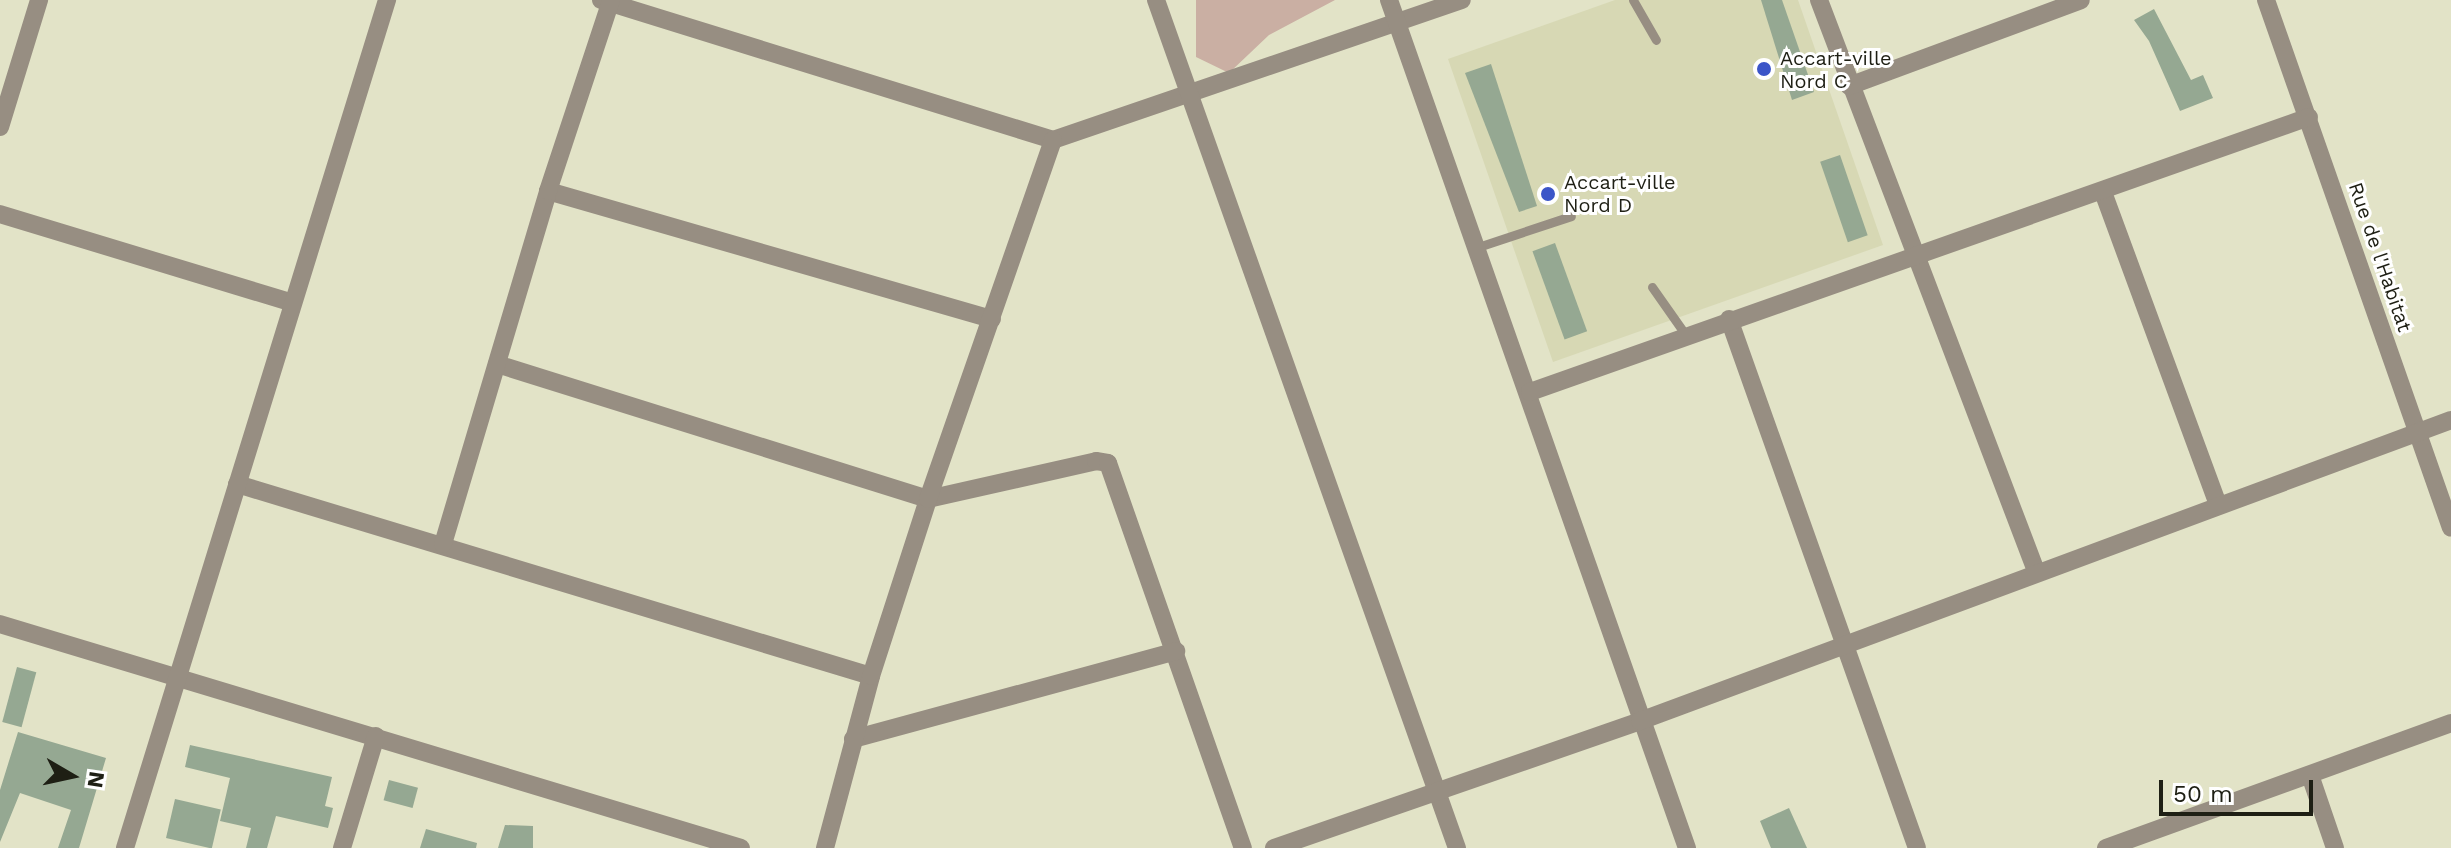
<!DOCTYPE html>
<html>
<head>
<meta charset="utf-8">
<style>
	body { margin:0 }
	#map { position:relative; width:2451px; height:848px; overflow:hidden; background:#e2e3c7; font-family:"Work Sans",sans-serif }
	div>[style] { position:absolute }
	[style*='--x'] { left:calc(var(--x)*1px); top:calc(var(--y)*1px); width:calc(var(--w)*1px); rotate:calc(var(--a)*1deg) }
	.built>* { inset:0; background:#d7d8b4 }
	.green>* { inset:0; background:#caafa3 }
	.building>* { inset:0; background:#95a892; transform-origin:0 0 }
	.service>* { height:9px; margin:-4.5px; padding:0 4.5px; transform-origin:4.5px; border-radius:4.5px; background:#978e82 }
	.minor>* { height:18px; margin:-9px; padding:0 9px; transform-origin:9px; border-radius:9px; background:#978e82 }
	.dots>* { width:22px; height:22px; translate:-50% -50%; box-sizing:border-box; border:4px solid #fff; border-radius:50% }
	span { translate:-50% -50%; white-space:nowrap; text-align:center; line-height:1.15; -webkit-text-stroke:6px #fff; paint-order:stroke }
	.poi-label { font-size:20px; color:#1e1f14 }
	.left { translate:0 -50%; text-align:left }
	.street-label { font-size:20px; color:#1e1f14 }
	.north { position:absolute; left:32px; top:736px; width:80px; height:80px; -webkit-text-stroke:6px #fff; paint-order:stroke; rotate:99deg; font-size:22px; font-weight:700; line-height:32px; text-align:center; color:#1e1f14 }
	.north::after { content:''; display:block; margin:auto; width:28px; height:36px; background:#1e1f14; clip-path:polygon(50% 0,100% 100%,50% 72%,0 100%) }
	.scale { position:absolute; left:2159px; top:780px; width:154px; height:36px; box-sizing:border-box; border:4px solid #1e1f14; border-top:0; padding-left:10px; font-size:24px; line-height:28px; white-space:nowrap; color:#1e1f14; -webkit-text-stroke:6px #fff; paint-order:stroke }
</style>
</head>
<body>
<div id="map">
	<div class="built">
		<div style="clip-path:polygon(1615px 0,1798px 0,1883px 245px,1553px 362px,1448px 59px)"></div>
	</div>
	<div class="green">
		<div style="clip-path:polygon(1196px 0,1335px 0,1269px 35px,1229px 73px,1196px 57px)"></div>
	</div>
	<div class="building">
		<div style="clip-path:polygon(1761px 0,1782px 0,1814px 92px,1792px 100px)"></div>
		<div style="clip-path:polygon(2154px 9px,2191px 80px,2203px 75px,2213px 98px,2180px 111px,2149px 41px,2134px 20px)"></div>
		<div style="clip-path:polygon(1491px 64px,1537px 206px,1519px 212px,1465px 73px)"></div>
		<div style="left:1840px;top:155px;width:85px;height:21px;rotate:71deg"></div>
		<div style="left:1555px;top:243px;width:94px;height:24px;rotate:70deg"></div>
		<div style="left:17px;top:667px;width:20px;height:57px;rotate:15deg"></div>
		<div style="clip-path:polygon(18px 732px,106px 758px,79px 848px,58px 848px,71px 810px,20px 793px,0 842px,0 790px)"></div>
		<div style="clip-path:polygon(190px 745px,332px 777px,325px 806px,333px 808px,328px 828px,276px 816px,267px 848px,246px 848px,251px 828px,220px 821px,230px 778px,185px 767px)"></div>
		<div style="left:389px;top:780px;width:30px;height:21px;rotate:15deg"></div>
		<div style="left:175px;top:799px;width:47px;height:40px;rotate:13deg"></div>
		<div style="clip-path:polygon(1789px 808px,1807px 848px,1771px 848px,1760px 821px)"></div>
		<div style="clip-path:polygon(505px 825px,533px 826px,533px 848px,498px 848px)"></div>
		<div style="clip-path:polygon(426px 829px,477px 843px,476px 848px,420px 848px)"></div>
	</div>
	<div class="service">
		<div style="--x:1633;--y:0;--w:46;--a:60.1"></div>
		<div style="--x:1475;--y:248;--w:101;--a:-18.4"></div>
		<div style="--x:1652;--y:287;--w:57;--a:54.9"></div>
	</div>
	<div class="minor">
		<div style="--x:601;--y:0;--w:473;--a:17.2"></div>
		<div style="--x:1053;--y:140;--w:432;--a:-18.9"></div>
		<div style="--x:1156;--y:0;--w:900;--a:70.46"></div>
		<div style="--x:1389;--y:0;--w:899;--a:70.64"></div>
		<div style="--x:1819;--y:0;--w:611;--a:69.19"></div>
		<div style="--x:2266;--y:0;--w:559;--a:70.69"></div>
		<div style="--x:1849;--y:86;--w:247;--a:-20.3"></div>
		<div style="--x:0;--y:127;--w:133;--a:-72.9"></div>
		<div style="--x:548;--y:191;--w:462;--a:16.1"></div>
		<div style="--x:2103;--y:192;--w:333;--a:69.8"></div>
		<div style="--x:0;--y:214;--w:306;--a:16.9"></div>
		<div style="--x:1729;--y:319;--w:561;--a:70.44"></div>
		<div style="--x:497;--y:364;--w:452;--a:17.4"></div>
		<div style="--x:928;--y:499;--w:172;--a:-12.7"></div>
		<div style="--x:1096;--y:461;--w:12;--a:9"></div>
		<div style="--x:1108;--y:463;--w:408;--a:70.7"></div>
		<div style="--x:1530;--y:392;--w:826;--a:-19.44"></div>
		<div style="--x:237;--y:484;--w:662;--a:16.85"></div>
		<div style="--x:443;--y:544;--w:368;--a:-73.4"></div>
		<div style="--x:548;--y:191;--w:198;--a:-71.7"></div>
		<div style="--x:0;--y:624;--w:774;--a:16.82"></div>
		<div style="--x:853;--y:739;--w:335;--a:-15.2"></div>
		<div style="--x:2310;--y:775;--w:77;--a:71.1"></div>
		<div style="--x:125;--y:848;--w:888;--a:-72.83"></div>
		<div style="--x:342;--y:848;--w:117;--a:-73.1"></div>
		<div style="--x:825;--y:848;--w:178;--a:-75"></div>
		<div style="--x:871;--y:676;--w:186;--a:-72.1"></div>
		<div style="--x:928;--y:499;--w:380;--a:-70.8"></div>
		<div style="--x:1274;--y:848;--w:387;--a:-19.1"></div>
		<div style="--x:1640;--y:721;--w:865;--a:-20.36"></div>
		<div style="--x:2106;--y:848;--w:367;--a:-19.9"></div>
	</div>
	<div class="dots">
		<div style="left:1764px;top:69px;background:#3b55c8"></div>
		<div style="left:1548px;top:194px;background:#3b55c8"></div>
	</div>
	<div class="poi-label">
		<span class="left" style="left:1780px;top:70px">Accart-ville<br>Nord C</span>
		<span class="left" style="left:1564px;top:194px">Accart-ville<br>Nord D</span>
	</div>
	<div class="street-label">
		<span style="left:2380px;top:257px;rotate:71deg">Rue de l'Habitat</span>
	</div>
	<div class="north">N</div>
	<div class="scale">50 m</div>
</div>
</body>
</html>
